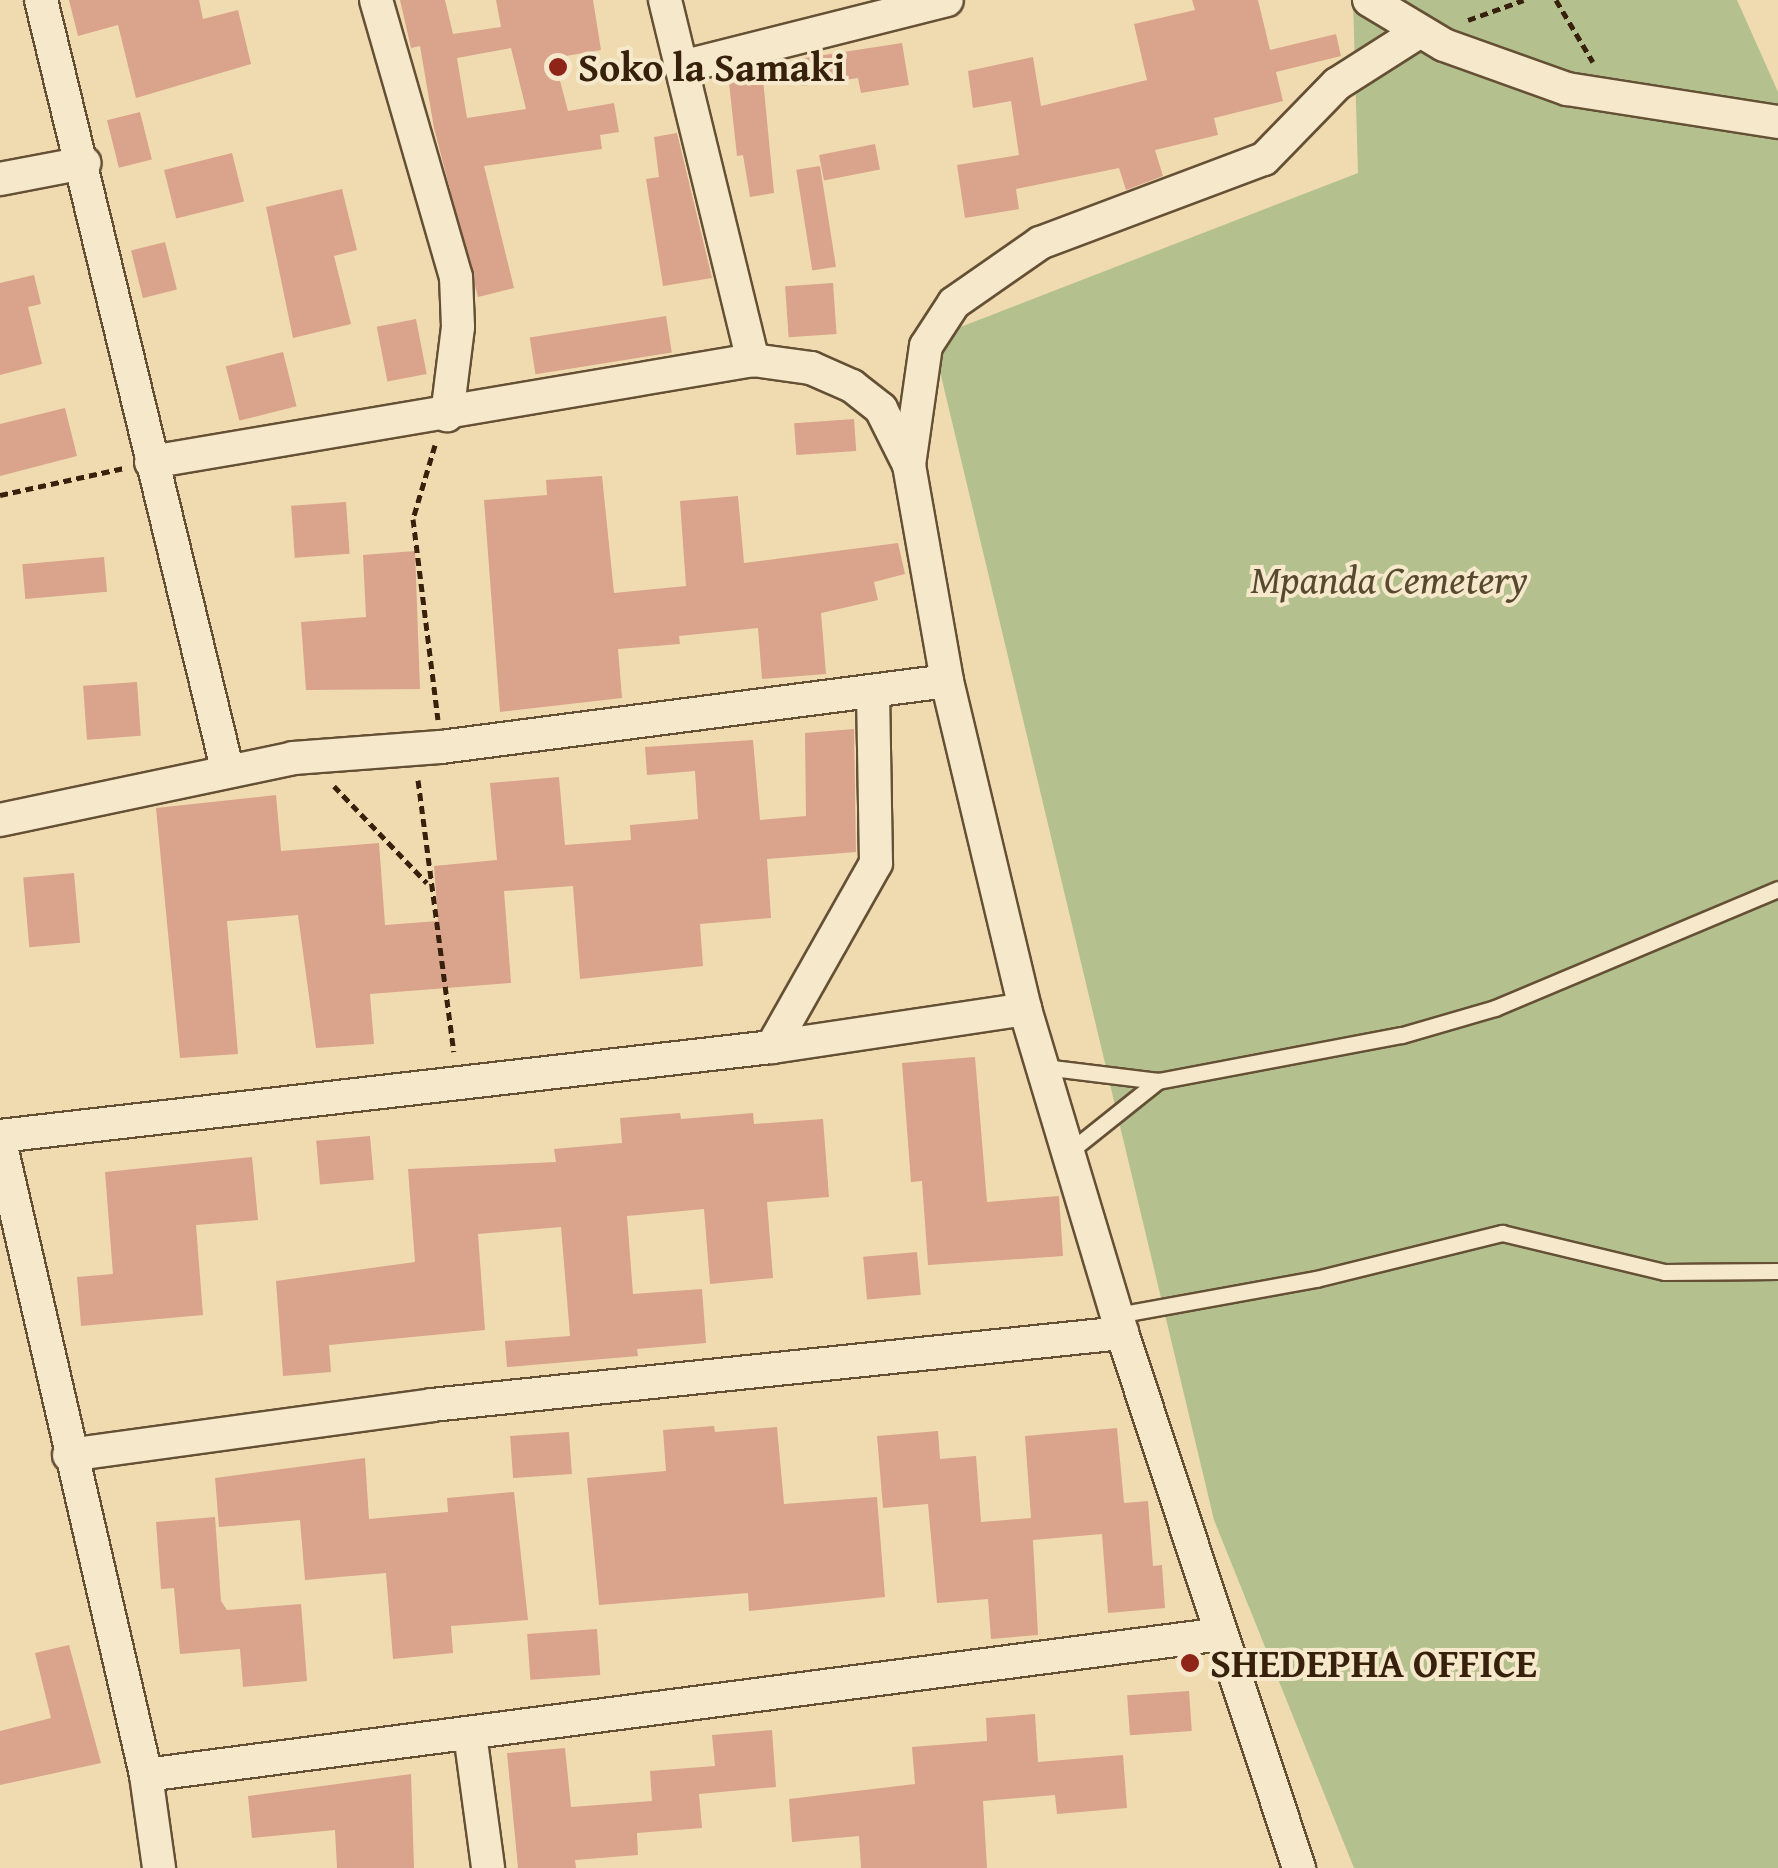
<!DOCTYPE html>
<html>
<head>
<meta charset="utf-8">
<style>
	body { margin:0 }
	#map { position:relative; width:1778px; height:1868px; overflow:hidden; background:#efdbaf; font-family:"Gentium Book Plus",serif }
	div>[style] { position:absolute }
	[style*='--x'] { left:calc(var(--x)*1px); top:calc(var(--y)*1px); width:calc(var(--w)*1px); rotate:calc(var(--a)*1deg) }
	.green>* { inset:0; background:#b4c18f }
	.building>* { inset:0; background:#daa38c; transform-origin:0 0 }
	.path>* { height:5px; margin-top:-2.5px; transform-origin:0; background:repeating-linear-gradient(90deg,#37210c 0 8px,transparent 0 13px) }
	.roads { filter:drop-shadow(2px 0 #655035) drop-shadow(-2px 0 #655035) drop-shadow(0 2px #655035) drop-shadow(0 -2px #655035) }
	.service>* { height:15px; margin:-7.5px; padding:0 7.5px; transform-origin:7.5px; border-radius:7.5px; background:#f5e8cb }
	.minor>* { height:32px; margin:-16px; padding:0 16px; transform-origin:16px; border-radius:16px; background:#f5e8cb }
	.dots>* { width:28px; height:28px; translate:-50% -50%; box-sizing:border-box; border:5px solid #f5e8cb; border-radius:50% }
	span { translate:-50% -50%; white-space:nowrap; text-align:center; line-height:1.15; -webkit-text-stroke:8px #f5e8cb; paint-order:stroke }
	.poi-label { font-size:40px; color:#37210c; font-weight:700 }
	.left { translate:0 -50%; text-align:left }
	.park-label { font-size:40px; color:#56492d; font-style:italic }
</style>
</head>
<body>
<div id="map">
	<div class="green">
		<div style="clip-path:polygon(1353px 0,1737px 0,1778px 92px,1778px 1868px,1354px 1868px,1214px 1520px,932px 338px,1358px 173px)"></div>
	</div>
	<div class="building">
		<div style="clip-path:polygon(69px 0,199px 0,203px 19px,238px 10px,251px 64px,136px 98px,118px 25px,78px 36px)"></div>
		<div style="clip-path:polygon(evenodd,400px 0,445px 0,453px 34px,501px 27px,496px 0,593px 0,601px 50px,554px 58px,568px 111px,614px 103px,619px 132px,600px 135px,602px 149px,484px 166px,514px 288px,478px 297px,434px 128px,420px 46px,411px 48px,400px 0,511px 48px,526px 109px,467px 118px,457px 58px,511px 48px)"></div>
		<div style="clip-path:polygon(1192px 0,1258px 0,1270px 50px,1336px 34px,1341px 56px,1276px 72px,1283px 101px,1214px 118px,1218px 135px,1155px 150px,1163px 176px,1126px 190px,1119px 168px,1016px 189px,1019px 209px,965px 218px,957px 165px,1019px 155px,1011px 101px,973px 108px,968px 71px,1033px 57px,1041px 106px,1147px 80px,1134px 24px,1195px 10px)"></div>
		<div style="clip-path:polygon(902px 43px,909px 85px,861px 93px,858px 78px,802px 86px,798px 59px)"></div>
		<div style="clip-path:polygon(763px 79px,774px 193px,750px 197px,743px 155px,737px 156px,729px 83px)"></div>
		<div style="left:140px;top:112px;width:49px;height:34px;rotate:76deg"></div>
		<div style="clip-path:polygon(677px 133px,712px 278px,663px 286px,646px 179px,659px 177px,654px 137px)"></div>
		<div style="left:875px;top:144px;width:26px;height:57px;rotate:79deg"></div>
		<div style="left:232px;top:153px;width:50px;height:70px;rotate:76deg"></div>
		<div style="left:820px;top:166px;width:102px;height:24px;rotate:81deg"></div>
		<div style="clip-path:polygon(342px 189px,357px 250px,334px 256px,351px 324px,293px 338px,266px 207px)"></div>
		<div style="left:165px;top:242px;width:49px;height:35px;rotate:76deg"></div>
		<div style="clip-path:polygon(34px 275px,41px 304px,28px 307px,42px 364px,0 375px,0 283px)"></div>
		<div style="left:833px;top:283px;width:51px;height:48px;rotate:86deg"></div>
		<div style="left:666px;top:316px;width:37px;height:138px;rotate:81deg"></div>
		<div style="left:416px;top:319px;width:56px;height:40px;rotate:79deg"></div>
		<div style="left:283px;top:352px;width:56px;height:59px;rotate:76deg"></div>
		<div style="clip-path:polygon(65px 408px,77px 456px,0 476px,0 424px)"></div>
		<div style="left:854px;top:419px;width:32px;height:60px;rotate:86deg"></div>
		<div style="clip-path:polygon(602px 476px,614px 593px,686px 586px,680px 501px,738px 496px,744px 563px,898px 543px,905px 574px,874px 582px,878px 600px,821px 613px,826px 674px,762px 679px,758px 628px,679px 636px,680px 644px,618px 649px,622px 698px,500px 712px,484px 500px,547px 495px,546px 480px)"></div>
		<div style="left:346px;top:502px;width:52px;height:55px;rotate:86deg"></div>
		<div style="clip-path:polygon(415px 551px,420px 689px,306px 690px,301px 622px,366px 617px,363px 555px)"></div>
		<div style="left:104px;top:557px;width:35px;height:82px;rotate:85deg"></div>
		<div style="left:137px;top:682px;width:54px;height:54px;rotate:86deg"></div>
		<div style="clip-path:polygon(854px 729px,856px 852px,767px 859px,771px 918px,700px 924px,703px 966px,580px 979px,573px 886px,504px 891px,511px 983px,370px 994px,374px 1044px,316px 1048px,298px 915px,227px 921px,238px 1054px,180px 1058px,156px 808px,276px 795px,281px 851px,379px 843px,385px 925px,438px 921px,434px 866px,497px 860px,490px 783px,559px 777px,565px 845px,631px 840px,630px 825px,698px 819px,695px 771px,647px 775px,645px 747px,753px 740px,760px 820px,806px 816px,805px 733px)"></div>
		<div style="left:74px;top:873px;width:70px;height:51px;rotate:85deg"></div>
		<div style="clip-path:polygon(975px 1057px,987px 1202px,1059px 1196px,1063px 1256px,928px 1265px,922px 1181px,911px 1182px,902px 1063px)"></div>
		<div style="clip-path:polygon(680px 1113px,681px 1119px,753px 1113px,754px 1124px,823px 1119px,829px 1197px,767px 1202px,773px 1278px,710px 1284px,704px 1209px,627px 1216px,633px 1294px,702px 1289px,706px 1343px,637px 1349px,638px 1356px,507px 1367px,505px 1341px,570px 1336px,561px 1227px,478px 1234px,485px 1330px,329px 1345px,331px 1372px,283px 1376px,276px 1281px,415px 1262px,408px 1169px,556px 1162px,554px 1149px,622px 1143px,620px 1118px)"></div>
		<div style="left:370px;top:1136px;width:44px;height:54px;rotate:85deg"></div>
		<div style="clip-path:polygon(252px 1157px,258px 1220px,196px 1225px,203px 1315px,81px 1326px,77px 1277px,113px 1274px,105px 1172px)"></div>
		<div style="left:917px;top:1252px;width:43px;height:54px;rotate:85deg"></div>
		<div style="clip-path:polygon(714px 1426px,715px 1432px,777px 1427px,784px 1504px,877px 1497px,885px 1597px,749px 1611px,748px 1593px,599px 1605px,587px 1478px,666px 1471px,663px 1430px)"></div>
		<div style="clip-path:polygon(1117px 1428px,1124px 1503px,1148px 1501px,1153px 1566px,1162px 1565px,1165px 1608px,1108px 1613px,1102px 1534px,1033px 1540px,1038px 1635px,991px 1639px,988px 1599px,937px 1603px,928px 1504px,883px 1508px,877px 1436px,938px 1431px,940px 1459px,976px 1456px,981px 1522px,1031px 1518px,1025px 1436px)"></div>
		<div style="left:569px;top:1432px;width:42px;height:59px;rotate:86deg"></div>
		<div style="clip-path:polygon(365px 1458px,369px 1519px,448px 1512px,447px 1498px,514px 1492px,528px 1620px,451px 1626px,453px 1653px,393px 1659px,386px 1573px,305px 1580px,300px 1520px,219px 1527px,215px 1478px)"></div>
		<div style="clip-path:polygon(215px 1517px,221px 1601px,227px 1610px,301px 1604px,307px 1681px,243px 1687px,240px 1649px,180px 1654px,174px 1588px,161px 1589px,156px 1522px)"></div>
		<div style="left:597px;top:1629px;width:46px;height:70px;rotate:86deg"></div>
		<div style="clip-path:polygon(69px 1645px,101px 1763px,0 1785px,0 1731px,51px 1718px,35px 1653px)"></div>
		<div style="left:1189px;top:1691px;width:40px;height:62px;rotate:86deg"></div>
		<div style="clip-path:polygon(1035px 1714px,1038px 1762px,1123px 1755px,1127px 1808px,1057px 1814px,1055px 1795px,983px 1801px,987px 1868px,861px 1868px,859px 1836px,792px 1842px,789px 1799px,915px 1784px,912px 1747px,987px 1741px,986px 1718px)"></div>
		<div style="clip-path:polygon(772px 1730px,776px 1787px,699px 1794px,702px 1828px,637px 1833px,638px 1855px,575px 1860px,576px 1868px,518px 1868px,507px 1753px,565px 1748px,571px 1807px,652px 1801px,650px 1771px,715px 1766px,712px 1735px)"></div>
		<div style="clip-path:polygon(411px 1774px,414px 1868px,337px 1868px,335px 1830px,252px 1838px,248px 1796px)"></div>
	</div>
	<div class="path">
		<div style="--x:1556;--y:0;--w:72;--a:59.2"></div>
		<div style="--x:1468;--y:20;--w:59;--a:-19.7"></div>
		<div style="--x:435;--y:445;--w:77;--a:106.6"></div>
		<div style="--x:413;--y:519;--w:202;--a:82.9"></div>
		<div style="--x:0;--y:495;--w:127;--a:-12.3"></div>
		<div style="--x:418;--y:780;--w:274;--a:82.5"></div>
		<div style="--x:334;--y:786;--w:134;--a:46.2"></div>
	</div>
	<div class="roads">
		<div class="service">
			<div style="--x:1044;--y:1067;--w:115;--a:7"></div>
			<div style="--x:1158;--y:1081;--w:248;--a:-10.7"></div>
			<div style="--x:1402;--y:1035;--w:97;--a:-16.2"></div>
			<div style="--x:1495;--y:1008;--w:307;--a:-22.8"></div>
			<div style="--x:1069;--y:1152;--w:114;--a:-38.6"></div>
			<div style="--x:1117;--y:1315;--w:202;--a:-10.3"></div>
			<div style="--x:1316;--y:1279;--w:192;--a:-13.9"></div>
			<div style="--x:1502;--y:1233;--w:167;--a:13.5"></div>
			<div style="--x:1664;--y:1272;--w:114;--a:-0.5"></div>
		</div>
		<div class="minor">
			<div style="--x:41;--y:0;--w:790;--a:76.39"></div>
			<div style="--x:376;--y:0;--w:288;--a:73.9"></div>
			<div style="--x:456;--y:277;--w:50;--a:87.7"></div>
			<div style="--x:458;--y:327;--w:89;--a:97.1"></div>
			<div style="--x:665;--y:0;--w:371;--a:76.3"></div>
			<div style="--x:1369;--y:0;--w:87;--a:31"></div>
			<div style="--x:1444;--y:45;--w:131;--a:19.7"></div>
			<div style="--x:1567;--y:89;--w:214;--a:8.9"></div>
			<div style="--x:681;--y:67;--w:274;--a:-14.1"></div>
			<div style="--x:0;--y:179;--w:86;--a:-10.8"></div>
			<div style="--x:151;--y:462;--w:611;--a:-9.62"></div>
			<div style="--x:753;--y:360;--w:59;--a:7.9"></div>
			<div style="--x:811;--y:368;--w:45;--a:23.7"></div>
			<div style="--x:852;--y:386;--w:37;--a:38"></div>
			<div style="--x:881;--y:409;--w:63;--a:63.4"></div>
			<div style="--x:909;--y:465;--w:219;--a:80"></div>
			<div style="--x:947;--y:681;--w:337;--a:76.6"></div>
			<div style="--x:1025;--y:1009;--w:338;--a:73.3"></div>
			<div style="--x:1122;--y:1333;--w:564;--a:71.69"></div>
			<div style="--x:909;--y:465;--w:120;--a:-81.9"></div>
			<div style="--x:926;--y:346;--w:51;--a:-56.9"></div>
			<div style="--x:954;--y:303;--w:105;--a:-34.9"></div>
			<div style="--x:1040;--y:243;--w:239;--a:-20.6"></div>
			<div style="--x:1264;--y:159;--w:105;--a:-45.8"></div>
			<div style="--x:1337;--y:84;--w:95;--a:-32.5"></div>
			<div style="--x:0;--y:820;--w:299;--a:-11.9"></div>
			<div style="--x:293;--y:758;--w:148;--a:-4.3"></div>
			<div style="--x:441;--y:747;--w:510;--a:-7.43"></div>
			<div style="--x:772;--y:1047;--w:211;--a:-60.5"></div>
			<div style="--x:876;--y:863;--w:172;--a:-91"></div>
			<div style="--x:0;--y:1136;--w:777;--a:-6.58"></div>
			<div style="--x:772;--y:1047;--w:256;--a:-8.5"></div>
			<div style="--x:0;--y:1142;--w:650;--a:77.01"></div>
			<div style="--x:146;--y:1775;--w:94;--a:82"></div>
			<div style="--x:69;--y:1455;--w:366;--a:-7.8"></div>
			<div style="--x:432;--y:1405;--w:694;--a:-5.96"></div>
			<div style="--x:470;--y:1734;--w:135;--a:82.3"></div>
			<div style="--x:146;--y:1775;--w:1084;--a:-7.47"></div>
		</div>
	</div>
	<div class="dots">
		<div style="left:558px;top:67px;background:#8f2418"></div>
		<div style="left:1190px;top:1663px;background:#8f2418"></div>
	</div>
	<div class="poi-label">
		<span class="left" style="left:578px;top:67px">Soko la Samaki</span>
		<span class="left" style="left:1210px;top:1663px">SHEDEPHA OFFICE</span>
	</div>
	<div class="park-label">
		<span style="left:1389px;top:579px">Mpanda Cemetery</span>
	</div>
</div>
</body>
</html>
